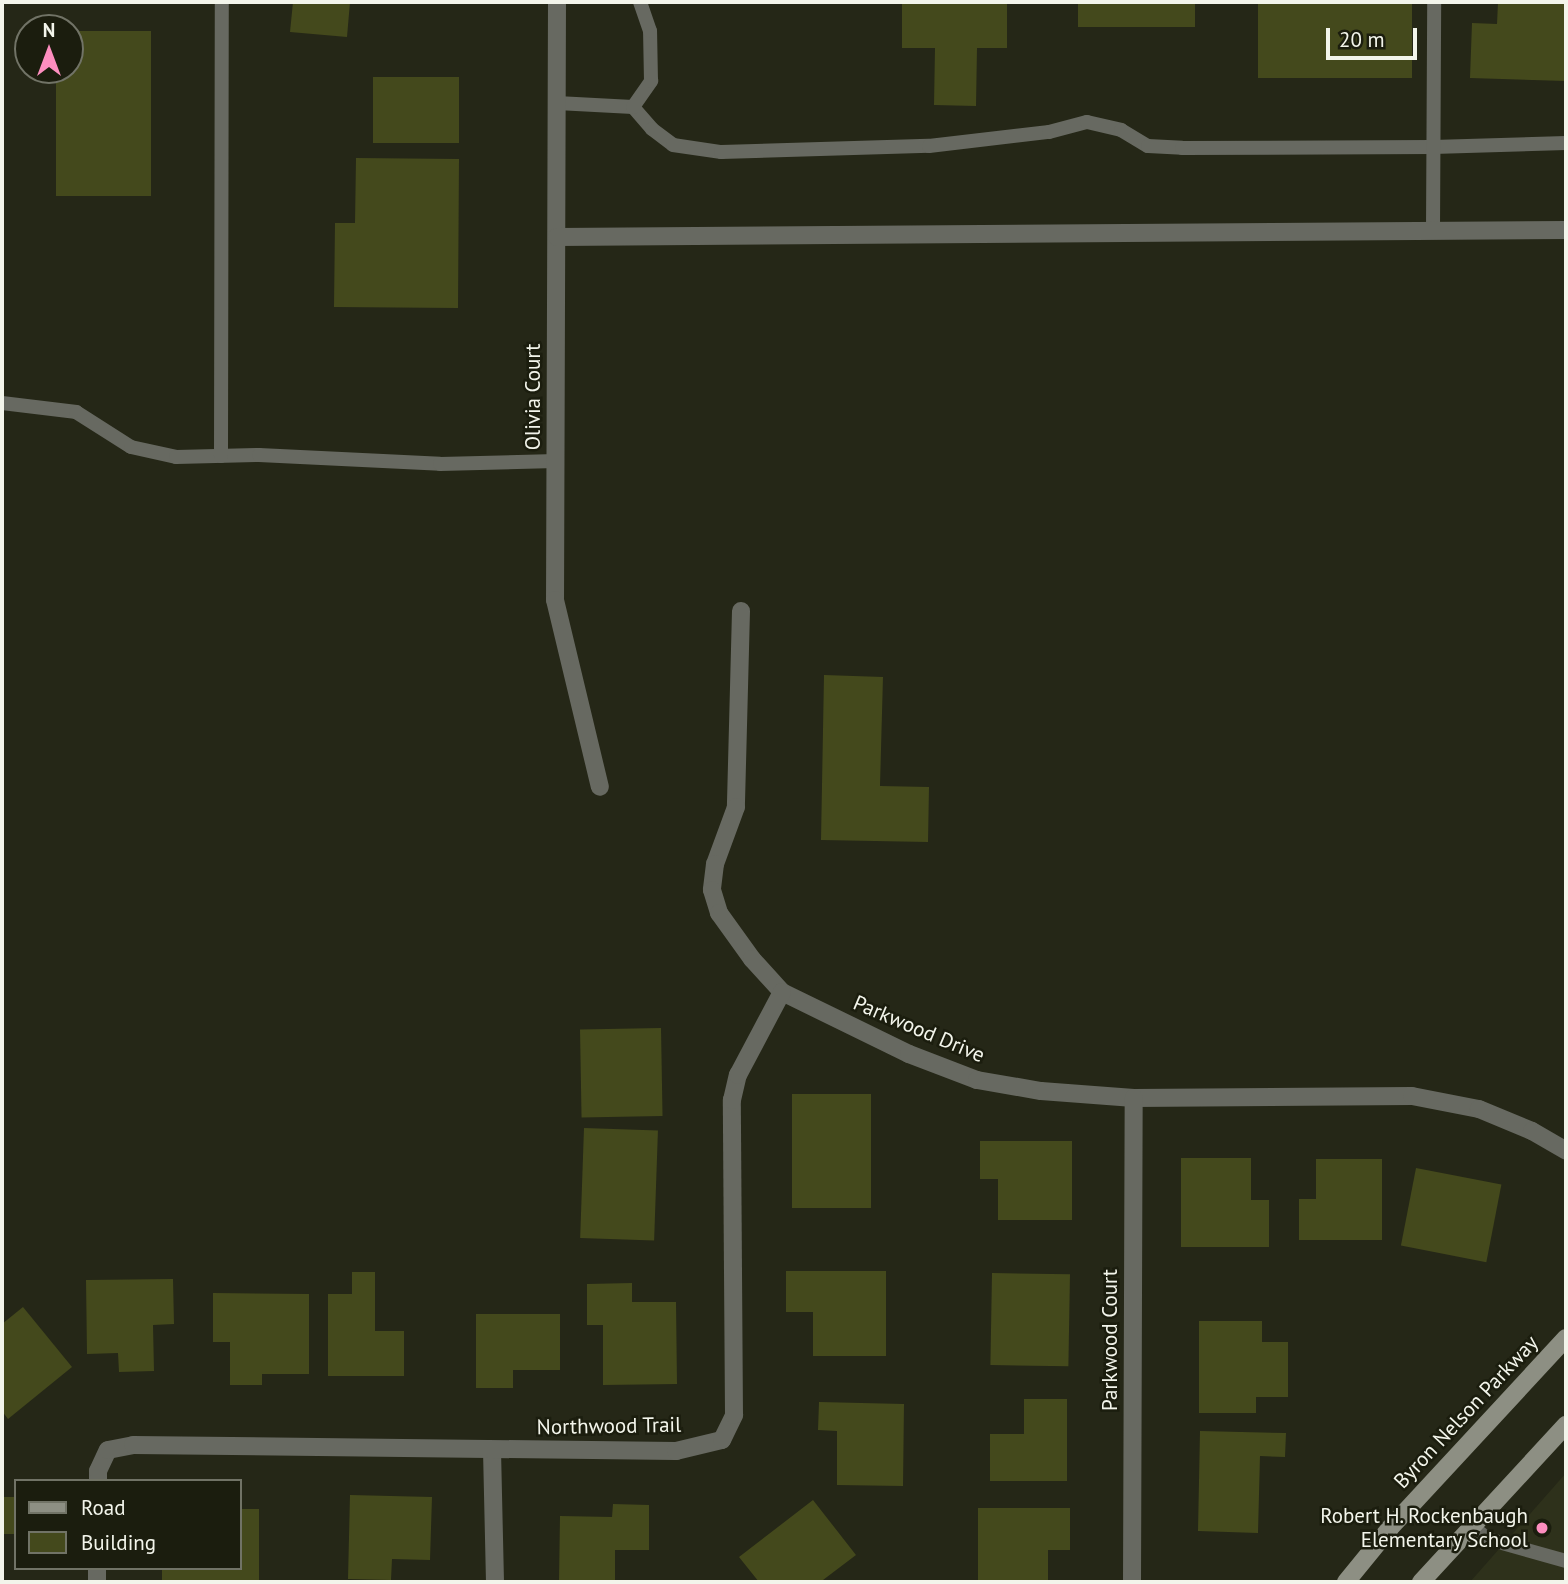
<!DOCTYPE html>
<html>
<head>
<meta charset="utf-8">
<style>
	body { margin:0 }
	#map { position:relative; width:1568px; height:1584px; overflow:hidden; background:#252717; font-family:"PT Sans",sans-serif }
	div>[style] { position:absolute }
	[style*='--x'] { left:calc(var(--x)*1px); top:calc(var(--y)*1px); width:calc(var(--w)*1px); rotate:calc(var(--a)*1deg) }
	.built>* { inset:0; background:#2e311b }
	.building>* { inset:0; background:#44491c; transform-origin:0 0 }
	.lane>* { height:14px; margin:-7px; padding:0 7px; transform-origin:7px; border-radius:7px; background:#676961 }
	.street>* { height:18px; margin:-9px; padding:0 9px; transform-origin:9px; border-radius:9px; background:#676961 }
	.secondary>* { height:18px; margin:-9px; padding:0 9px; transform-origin:9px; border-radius:9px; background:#8d8f83 }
	.dots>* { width:19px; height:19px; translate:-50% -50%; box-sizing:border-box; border:4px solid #1b1d0e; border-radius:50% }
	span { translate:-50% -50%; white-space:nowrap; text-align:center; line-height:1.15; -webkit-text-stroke:5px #1b1d0e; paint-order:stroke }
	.street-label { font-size:21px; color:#f3f5eb }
	.poi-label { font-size:21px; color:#f3f5eb }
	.right { translate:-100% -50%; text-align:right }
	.frame { position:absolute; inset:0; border:4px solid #f3f5eb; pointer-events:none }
	.legend { position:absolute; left:14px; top:1479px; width:228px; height:91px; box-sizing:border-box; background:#1b1d0e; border:2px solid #717366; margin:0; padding:9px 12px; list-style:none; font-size:21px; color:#f3f5eb }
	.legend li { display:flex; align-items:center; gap:14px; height:35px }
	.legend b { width:35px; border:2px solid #717366 }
	.north { position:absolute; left:14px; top:14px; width:70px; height:70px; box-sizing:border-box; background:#1b1d0e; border:2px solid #717366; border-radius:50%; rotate:0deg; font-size:19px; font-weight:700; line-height:28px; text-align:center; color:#f3f5eb }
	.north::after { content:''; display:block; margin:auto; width:24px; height:32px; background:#fd8ebf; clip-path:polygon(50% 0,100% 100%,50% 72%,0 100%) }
	.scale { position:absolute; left:1326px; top:28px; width:91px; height:32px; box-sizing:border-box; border:4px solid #f3f5eb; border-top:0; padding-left:9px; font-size:21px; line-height:24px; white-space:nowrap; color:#f3f5eb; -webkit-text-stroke:5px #1b1d0e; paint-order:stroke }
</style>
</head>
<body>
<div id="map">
	<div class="built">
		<div style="clip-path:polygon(1566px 1473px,1566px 1582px,1470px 1582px)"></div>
	</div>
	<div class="building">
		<div style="clip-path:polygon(293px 2px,350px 2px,347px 37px,290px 32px)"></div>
		<div style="clip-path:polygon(902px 2px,1007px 2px,1007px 48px,977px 48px,976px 106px,934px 105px,935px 48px,902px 48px)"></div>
		<div style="left:1078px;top:2px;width:117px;height:25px"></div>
		<div style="left:1258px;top:2px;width:154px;height:76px"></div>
		<div style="clip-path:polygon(1498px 2px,1566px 2px,1566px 81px,1470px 78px,1472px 23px,1497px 24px)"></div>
		<div style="clip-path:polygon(70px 31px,151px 31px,151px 196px,56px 196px,56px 70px,70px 70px)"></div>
		<div style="left:373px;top:77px;width:86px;height:66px"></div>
		<div style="clip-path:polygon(356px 158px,459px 159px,458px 308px,334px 307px,335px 223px,355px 223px)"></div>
		<div style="clip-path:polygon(824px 675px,883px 677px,880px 786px,929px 787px,928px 842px,821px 840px)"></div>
		<div style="left:661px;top:1028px;width:88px;height:81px;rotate:89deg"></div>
		<div style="left:792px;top:1094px;width:79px;height:114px"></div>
		<div style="left:584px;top:1128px;width:74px;height:110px;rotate:2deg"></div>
		<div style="clip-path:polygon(980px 1141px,1072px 1141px,1072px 1220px,998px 1220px,998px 1179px,980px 1179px)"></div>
		<div style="clip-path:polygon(1181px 1158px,1251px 1158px,1251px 1200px,1269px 1200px,1269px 1247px,1181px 1247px)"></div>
		<div style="clip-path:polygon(1316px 1159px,1382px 1159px,1382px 1240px,1299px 1240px,1299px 1199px,1316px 1199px)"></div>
		<div style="left:1416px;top:1168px;width:87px;height:79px;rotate:11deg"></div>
		<div style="clip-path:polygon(786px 1271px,886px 1271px,886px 1356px,813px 1356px,813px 1312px,786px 1312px)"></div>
		<div style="clip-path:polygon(352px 1272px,375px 1272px,375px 1331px,404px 1331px,404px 1376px,328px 1376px,328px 1294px,352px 1294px)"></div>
		<div style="left:992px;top:1273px;width:78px;height:92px;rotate:1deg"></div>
		<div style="clip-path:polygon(173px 1279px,174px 1324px,153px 1325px,154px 1371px,119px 1372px,118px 1353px,87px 1354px,86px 1280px)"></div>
		<div style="clip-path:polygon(632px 1283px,632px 1302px,676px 1302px,677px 1384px,603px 1385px,603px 1325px,587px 1325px,587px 1284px)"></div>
		<div style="clip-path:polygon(213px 1293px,309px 1294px,309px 1374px,262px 1374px,262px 1385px,230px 1385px,230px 1342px,213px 1342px)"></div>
		<div style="clip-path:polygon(23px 1307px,72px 1367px,8px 1419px,2px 1411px,2px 1324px)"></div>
		<div style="clip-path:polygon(476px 1314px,560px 1314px,560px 1370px,513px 1370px,513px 1388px,476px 1388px)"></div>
		<div style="clip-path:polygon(1199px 1321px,1262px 1321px,1262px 1342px,1288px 1342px,1288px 1397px,1256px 1397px,1256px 1413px,1199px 1413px)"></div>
		<div style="clip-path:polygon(1024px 1399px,1067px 1399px,1067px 1481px,990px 1481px,990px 1434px,1024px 1434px)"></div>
		<div style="clip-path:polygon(819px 1402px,904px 1404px,903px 1486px,837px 1485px,837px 1431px,818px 1430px)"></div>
		<div style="clip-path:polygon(1200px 1431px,1286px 1433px,1285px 1457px,1260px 1456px,1258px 1533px,1198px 1531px)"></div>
		<div style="clip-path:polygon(350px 1495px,432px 1497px,430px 1560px,392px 1559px,391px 1580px,348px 1579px)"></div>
		<div style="left:2px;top:1497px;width:14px;height:37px"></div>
		<div style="clip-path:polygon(813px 1500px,856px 1555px,823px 1580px,825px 1582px,759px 1582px,739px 1557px)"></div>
		<div style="clip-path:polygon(613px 1504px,649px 1505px,649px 1550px,615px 1550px,615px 1582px,559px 1582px,560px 1516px,612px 1517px)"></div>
		<div style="clip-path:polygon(978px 1508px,1070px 1508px,1070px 1550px,1048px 1550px,1048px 1582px,978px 1582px)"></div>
		<div style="clip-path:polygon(240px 1509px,259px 1509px,259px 1582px,162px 1582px,162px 1568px,240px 1568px)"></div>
	</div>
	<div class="lane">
		<div style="--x:557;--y:103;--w:76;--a:3"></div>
		<div style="--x:633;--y:107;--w:29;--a:49"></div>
		<div style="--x:652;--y:129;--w:26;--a:37"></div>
		<div style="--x:673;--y:145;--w:49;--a:8.3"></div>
		<div style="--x:721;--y:152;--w:208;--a:-1.7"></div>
		<div style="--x:929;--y:146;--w:121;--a:-6.7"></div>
		<div style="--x:1049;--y:132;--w:39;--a:-15"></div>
		<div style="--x:1087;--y:122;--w:35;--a:13"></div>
		<div style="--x:1121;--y:130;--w:31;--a:31"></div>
		<div style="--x:1148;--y:146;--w:34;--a:3"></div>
		<div style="--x:1182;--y:148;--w:251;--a:-0.2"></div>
		<div style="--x:1433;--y:147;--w:133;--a:-1.7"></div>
		<div style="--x:633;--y:107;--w:32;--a:-55"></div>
		<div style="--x:651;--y:81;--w:50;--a:-91.1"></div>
		<div style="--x:650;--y:31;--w:31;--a:-109"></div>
		<div style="--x:1433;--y:230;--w:228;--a:-89.7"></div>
		<div style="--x:2;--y:403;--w:75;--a:6.9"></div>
		<div style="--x:76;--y:412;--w:65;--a:32.5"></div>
		<div style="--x:131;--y:447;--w:46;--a:12.5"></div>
		<div style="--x:176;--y:457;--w:83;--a:-1.4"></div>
		<div style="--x:259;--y:455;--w:181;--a:2.8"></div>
		<div style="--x:440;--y:464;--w:116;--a:-1.5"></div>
		<div style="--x:221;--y:456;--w:454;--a:-89.9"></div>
		<div style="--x:1471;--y:1526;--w:21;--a:37"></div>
		<div style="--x:1488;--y:1539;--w:81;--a:15.8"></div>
	</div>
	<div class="street">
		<div style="--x:557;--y:2;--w:598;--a:90.19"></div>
		<div style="--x:555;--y:600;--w:192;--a:76.5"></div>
		<div style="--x:557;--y:237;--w:1009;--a:-0.4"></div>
		<div style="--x:741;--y:611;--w:196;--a:91.5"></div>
		<div style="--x:736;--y:807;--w:61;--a:110.2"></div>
		<div style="--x:715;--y:864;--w:26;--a:97"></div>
		<div style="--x:712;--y:890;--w:24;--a:73"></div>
		<div style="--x:719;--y:913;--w:57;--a:54.3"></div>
		<div style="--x:752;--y:959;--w:45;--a:47.7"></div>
		<div style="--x:782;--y:992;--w:141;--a:26"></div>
		<div style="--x:909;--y:1054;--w:73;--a:20.9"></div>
		<div style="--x:977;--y:1080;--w:65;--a:9.8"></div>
		<div style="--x:1041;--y:1091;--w:93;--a:4.3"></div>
		<div style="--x:1134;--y:1098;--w:278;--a:-0.4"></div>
		<div style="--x:1412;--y:1096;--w:68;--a:11"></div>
		<div style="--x:1479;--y:1109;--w:57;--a:22.5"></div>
		<div style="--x:1532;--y:1131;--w:39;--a:30"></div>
		<div style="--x:492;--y:1450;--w:132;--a:88.7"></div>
		<div style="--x:98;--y:1481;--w:10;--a:-90"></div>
		<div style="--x:98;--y:1471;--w:23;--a:-65"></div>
		<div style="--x:108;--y:1450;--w:25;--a:-11"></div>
		<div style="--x:133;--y:1445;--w:543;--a:0.63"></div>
		<div style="--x:676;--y:1451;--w:47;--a:-13.4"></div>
		<div style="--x:722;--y:1440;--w:28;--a:-64"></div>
		<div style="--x:734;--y:1415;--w:315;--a:-90.4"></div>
		<div style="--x:732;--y:1100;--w:26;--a:-77"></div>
		<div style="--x:738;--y:1075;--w:94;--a:-62.1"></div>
		<div style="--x:97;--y:1582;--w:14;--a:-90"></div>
		<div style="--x:1132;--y:1582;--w:484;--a:-89.8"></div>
	</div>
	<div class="secondary">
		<div style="--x:1346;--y:1582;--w:70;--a:-50.8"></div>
		<div style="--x:1390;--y:1528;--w:259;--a:-47.2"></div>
		<div style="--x:1421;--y:1582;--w:214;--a:-47.3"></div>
	</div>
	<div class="dots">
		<div style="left:1542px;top:1528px;background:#fd8ebf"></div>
	</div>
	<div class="street-label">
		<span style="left:533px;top:397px;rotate:-90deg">Olivia Court</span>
		<span style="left:919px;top:1029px;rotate:23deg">Parkwood Drive</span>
		<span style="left:1110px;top:1340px;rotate:-90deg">Parkwood Court</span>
		<span style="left:1466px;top:1412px;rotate:-47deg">Byron Nelson Parkway</span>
		<span style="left:609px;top:1426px;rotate:-1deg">Northwood Trail</span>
	</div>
	<div class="poi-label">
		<span class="right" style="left:1528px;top:1528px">Robert H. Rockenbaugh<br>Elementary School</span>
	</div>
	<div class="frame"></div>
	<ul class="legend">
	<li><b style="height:9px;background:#8d8f83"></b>Road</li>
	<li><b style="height:19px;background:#44491c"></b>Building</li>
	</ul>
	<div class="north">N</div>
	<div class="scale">20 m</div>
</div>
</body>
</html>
